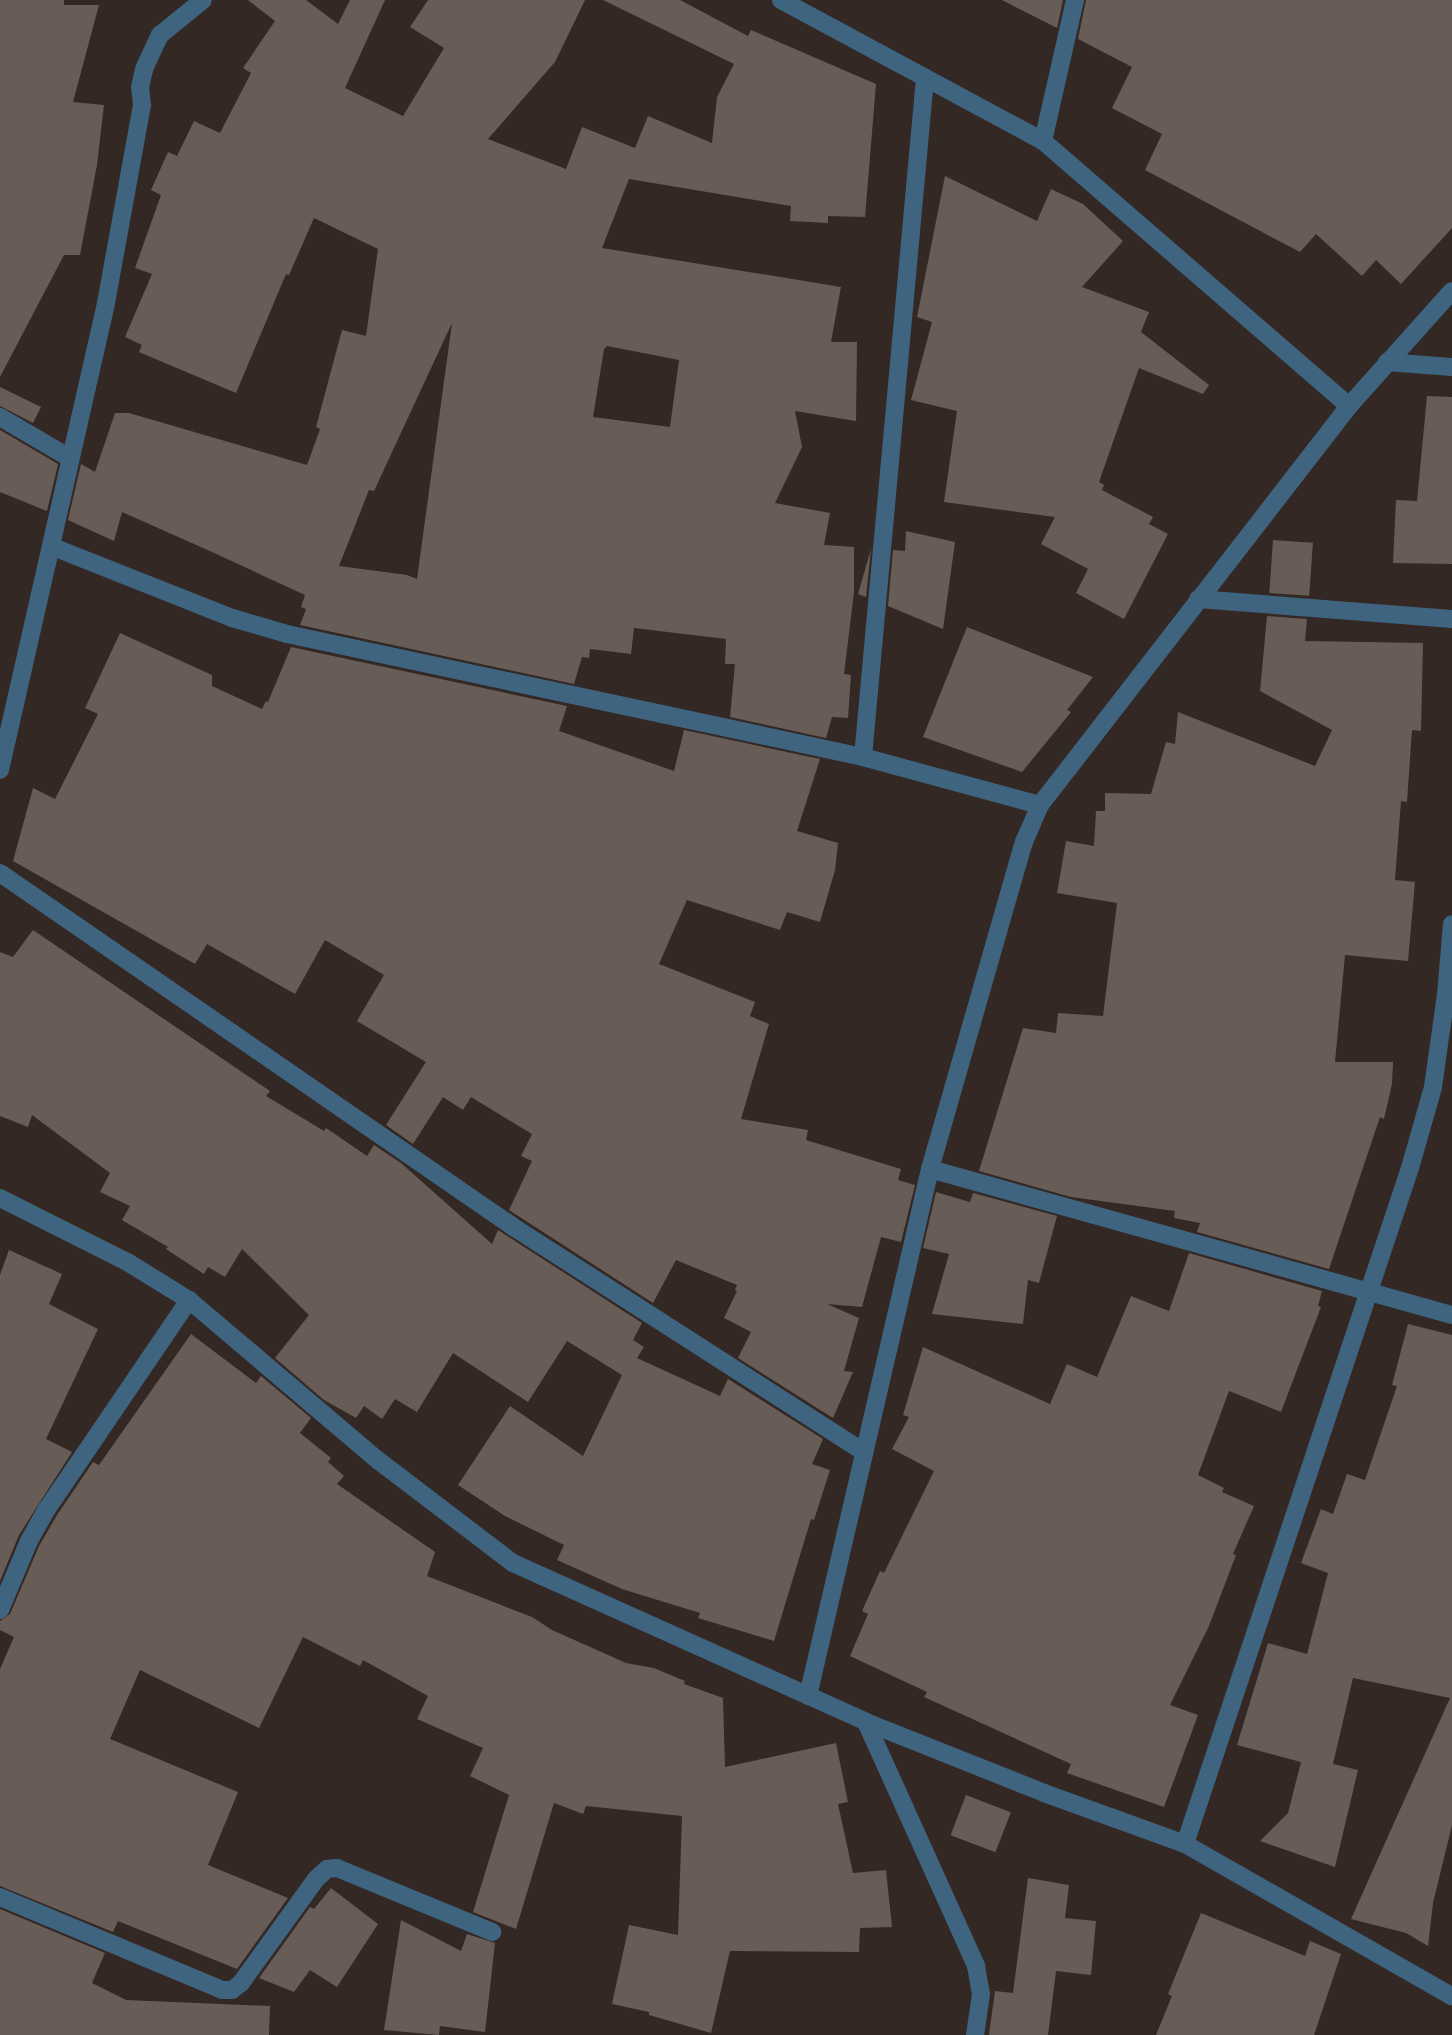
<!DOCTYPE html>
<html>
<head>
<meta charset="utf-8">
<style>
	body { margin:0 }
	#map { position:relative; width:1452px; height:2035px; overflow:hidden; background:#332824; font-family:"Public Sans",sans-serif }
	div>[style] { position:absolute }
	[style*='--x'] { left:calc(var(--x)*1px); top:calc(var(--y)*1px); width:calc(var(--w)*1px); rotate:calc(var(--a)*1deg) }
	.building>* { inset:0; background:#685c57; transform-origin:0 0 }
	.street>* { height:18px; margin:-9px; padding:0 9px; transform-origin:9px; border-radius:9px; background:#3f6480 }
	span { translate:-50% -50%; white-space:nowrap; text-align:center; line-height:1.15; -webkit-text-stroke:7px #332824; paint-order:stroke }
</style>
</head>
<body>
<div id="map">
	<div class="building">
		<div style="clip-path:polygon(0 0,64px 0,64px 5px,99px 5px,73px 102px,104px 105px,97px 165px,80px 255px,64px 255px,0 377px)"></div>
		<div style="clip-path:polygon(evenodd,248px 0,306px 0,338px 24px,350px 0,385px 0,345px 88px,403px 116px,444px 48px,410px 27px,428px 0,585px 0,555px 62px,488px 139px,566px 169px,582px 127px,635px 148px,648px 116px,712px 143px,717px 97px,734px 64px,603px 0,680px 0,748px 36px,751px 30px,876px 84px,865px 217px,828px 216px,828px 223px,790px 221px,791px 206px,629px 179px,602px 248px,841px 287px,831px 342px,857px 342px,856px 421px,795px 411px,802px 447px,775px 503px,830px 513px,824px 545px,854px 547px,854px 592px,844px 674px,851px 675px,848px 718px,832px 717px,826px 738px,730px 717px,735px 664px,725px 664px,726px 639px,634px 628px,631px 654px,590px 649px,589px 658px,582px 657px,574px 684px,300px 625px,306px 609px,301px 607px,305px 595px,212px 552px,122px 512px,114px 541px,68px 520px,81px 464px,95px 472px,115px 413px,129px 413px,307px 465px,320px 429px,316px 427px,342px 330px,366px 336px,378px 249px,314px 218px,289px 275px,286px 274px,236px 393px,139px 352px,142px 345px,125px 337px,152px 274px,135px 268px,161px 195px,151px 190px,168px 152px,177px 156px,194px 121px,220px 133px,251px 73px,243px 68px,275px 21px,248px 0,452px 323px,417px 579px,407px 575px,339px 566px,369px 490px,374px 491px,452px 323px,248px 0,607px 346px,679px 360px,670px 427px,593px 417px,604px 349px,607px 346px)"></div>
		<div style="clip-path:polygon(1002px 0,1063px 0,1057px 28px)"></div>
		<div style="clip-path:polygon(1086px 0,1452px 0,1452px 228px,1401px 284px,1376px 260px,1362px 276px,1316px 234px,1300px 252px,1145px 170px,1162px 134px,1112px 108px,1132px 67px,1078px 39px)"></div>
		<div style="clip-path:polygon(945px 176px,1037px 221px,1051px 189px,1083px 204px,1123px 241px,1082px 287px,1149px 312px,1141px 332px,1209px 385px,1203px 394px,1139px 368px,1099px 482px,1104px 485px,1102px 490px,1153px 517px,1149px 524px,1168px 534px,1124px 619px,1076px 593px,1088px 569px,1041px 544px,1055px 517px,944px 502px,957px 411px,911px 400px,932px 322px,917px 317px)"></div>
		<div style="clip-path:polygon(0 387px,41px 407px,33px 423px,0 406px)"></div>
		<div style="clip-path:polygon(1427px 396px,1452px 397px,1452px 564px,1393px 563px,1396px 500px,1417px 501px)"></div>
		<div style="clip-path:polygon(0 430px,58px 464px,47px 511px,0 492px)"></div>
		<div style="clip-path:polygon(906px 531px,955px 542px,943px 629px,888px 606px,893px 550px,905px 551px)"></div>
		<div style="left:1273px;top:540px;width:40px;height:53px;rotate:4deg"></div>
		<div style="clip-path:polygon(871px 549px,866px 597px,858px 594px)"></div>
		<div style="clip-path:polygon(1267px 616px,1307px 619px,1305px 641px,1423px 643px,1421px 731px,1412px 730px,1407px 802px,1401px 801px,1395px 880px,1415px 882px,1408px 961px,1345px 955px,1335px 1062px,1393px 1062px,1392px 1084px,1384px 1119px,1380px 1117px,1329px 1269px,1197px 1232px,1200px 1223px,1174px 1218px,1175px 1211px,1071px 1197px,979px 1171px,1023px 1028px,1056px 1033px,1058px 1013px,1103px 1016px,1117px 903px,1057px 893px,1066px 841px,1094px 846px,1096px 811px,1105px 811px,1105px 793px,1151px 794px,1166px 742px,1175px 744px,1178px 712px,1315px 766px,1332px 730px,1260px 691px)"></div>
		<div style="clip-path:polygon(967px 627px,1093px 677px,1067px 710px,1071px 712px,1022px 772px,923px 737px)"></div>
		<div style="clip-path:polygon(120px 633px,212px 675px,212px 686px,262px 709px,266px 701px,268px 702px,291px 647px,567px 706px,559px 731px,674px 771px,684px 730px,820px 759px,797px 831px,838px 843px,835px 870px,820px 922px,787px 912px,780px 930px,687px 900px,659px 964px,755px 1002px,750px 1016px,769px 1024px,741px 1119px,808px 1130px,806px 1140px,901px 1169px,898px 1180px,915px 1185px,901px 1242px,881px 1237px,862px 1307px,827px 1304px,859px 1318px,844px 1371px,853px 1372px,833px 1418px,738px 1358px,751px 1332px,724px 1318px,737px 1291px,735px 1290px,737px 1285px,676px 1260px,653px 1303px,509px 1210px,532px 1161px,521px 1156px,532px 1134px,471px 1097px,463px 1110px,443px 1097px,413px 1144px,386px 1125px,426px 1062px,357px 1021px,384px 975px,325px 940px,295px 994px,207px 944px,195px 964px,13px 861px,33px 788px,55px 799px,98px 714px,85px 708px)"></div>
		<div style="clip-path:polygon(33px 930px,270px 1091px,266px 1096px,324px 1131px,326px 1128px,367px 1156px,374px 1145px,401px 1163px,492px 1244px,498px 1230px,642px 1323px,633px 1340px,644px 1347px,637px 1358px,720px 1396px,728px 1379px,823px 1439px,812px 1464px,830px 1470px,814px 1520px,811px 1519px,774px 1641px,698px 1618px,700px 1613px,622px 1589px,557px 1560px,564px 1545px,505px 1516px,458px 1485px,510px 1406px,583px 1456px,622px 1375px,567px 1341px,528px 1402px,453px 1353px,417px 1412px,395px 1399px,382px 1419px,364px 1406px,356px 1418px,324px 1400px,275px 1358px,309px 1315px,242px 1249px,225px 1277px,208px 1267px,204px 1274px,166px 1249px,168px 1247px,122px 1220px,130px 1206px,100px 1192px,110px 1173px,32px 1115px,28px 1127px,0 1116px,0 952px,13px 957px)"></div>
		<div style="clip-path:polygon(936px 1192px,970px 1202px,973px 1193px,1057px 1216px,1039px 1283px,1028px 1280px,1023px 1324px,932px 1314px,949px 1254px,923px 1248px)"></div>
		<div style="clip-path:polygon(9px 1250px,62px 1274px,49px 1304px,98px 1329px,46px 1439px,72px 1452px,19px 1535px,0 1581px,0 1275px)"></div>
		<div style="clip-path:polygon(1189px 1253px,1322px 1291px,1318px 1306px,1321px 1307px,1281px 1412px,1229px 1391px,1198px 1475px,1224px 1488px,1222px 1492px,1254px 1506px,1233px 1554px,1236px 1555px,1209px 1626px,1170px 1705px,1198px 1715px,1164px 1807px,1067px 1773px,1071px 1764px,924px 1697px,927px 1692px,850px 1656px,868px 1614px,862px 1611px,880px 1571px,884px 1573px,934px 1471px,892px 1449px,909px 1417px,903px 1415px,923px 1347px,1050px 1404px,1067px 1364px,1097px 1377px,1131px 1296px,1169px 1311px)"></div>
		<div style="clip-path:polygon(1408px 1324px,1452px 1335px,1452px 1825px,1433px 1903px,1428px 1946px,1406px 1933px,1351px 1919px,1450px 1698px,1353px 1678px,1333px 1764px,1358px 1770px,1335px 1867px,1260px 1841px,1288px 1813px,1301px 1762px,1237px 1745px,1268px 1643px,1307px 1654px,1328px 1573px,1301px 1563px,1321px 1509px,1333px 1514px,1347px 1474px,1365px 1480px,1397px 1386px,1392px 1385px)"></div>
		<div style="clip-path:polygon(191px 1334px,256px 1383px,261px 1376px,311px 1418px,300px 1433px,331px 1458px,328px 1462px,344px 1476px,337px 1484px,435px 1552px,427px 1576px,532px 1617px,552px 1630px,626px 1663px,654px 1668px,685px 1681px,684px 1684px,723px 1698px,725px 1767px,836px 1743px,848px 1802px,838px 1804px,853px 1873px,886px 1870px,892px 1927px,860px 1928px,859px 1952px,730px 1951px,711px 2033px,649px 2015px,649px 2012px,612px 2004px,629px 1925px,678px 1935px,682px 1816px,586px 1806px,583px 1814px,554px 1803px,516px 1929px,473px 1912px,509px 1795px,470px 1776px,483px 1748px,417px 1719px,428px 1696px,363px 1660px,360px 1666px,303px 1637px,259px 1728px,140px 1670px,110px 1739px,238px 1792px,208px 1865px,288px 1898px,237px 1969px,118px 1921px,113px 1932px,0 1886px,0 1669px,14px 1637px,0 1630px,0 1621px,10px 1614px,39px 1546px,57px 1515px,93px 1462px,99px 1465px)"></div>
		<div style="left:966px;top:1795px;width:48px;height:43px;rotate:21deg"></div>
		<div style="clip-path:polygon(1028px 1878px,1069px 1885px,1065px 1918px,1096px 1921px,1091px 1975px,1056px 1971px,1048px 2035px,989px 2035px,995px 1991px,1013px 1993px)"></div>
		<div style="clip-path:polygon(331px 1888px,378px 1924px,337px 1987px,310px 1970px,294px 1992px,259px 1978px,310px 1907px,314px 1909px)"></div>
		<div style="clip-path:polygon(0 1909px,105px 1953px,92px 1983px,126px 2000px,270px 2006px,269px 2035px,0 2035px)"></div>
		<div style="clip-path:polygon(1201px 1913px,1305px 1956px,1310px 1941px,1341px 1954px,1314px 2035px,1156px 2035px,1172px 1996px,1168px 1994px)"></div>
		<div style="clip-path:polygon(401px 1920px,461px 1951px,467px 1934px,495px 1943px,485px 2032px,440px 2026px,439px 2035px,384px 2030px)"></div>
	</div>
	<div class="street">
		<div style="--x:781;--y:0;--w:298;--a:28.3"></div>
		<div style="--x:1043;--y:141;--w:405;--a:40.9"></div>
		<div style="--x:1043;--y:141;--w:145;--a:-77.2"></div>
		<div style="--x:1387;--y:362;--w:65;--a:4.4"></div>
		<div style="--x:0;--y:417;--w:81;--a:30.4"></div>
		<div style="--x:53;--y:547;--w:193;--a:21.6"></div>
		<div style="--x:232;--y:618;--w:57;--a:16.2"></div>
		<div style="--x:287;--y:634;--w:589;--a:12.05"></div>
		<div style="--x:863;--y:757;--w:183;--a:15.2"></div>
		<div style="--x:1198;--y:599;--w:255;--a:4.5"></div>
		<div style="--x:863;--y:757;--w:682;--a:-84.78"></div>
		<div style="--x:0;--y:770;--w:479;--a:-77.2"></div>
		<div style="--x:106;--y:303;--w:201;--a:-79.7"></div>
		<div style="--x:142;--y:105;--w:18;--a:-96"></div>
		<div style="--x:140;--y:87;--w:18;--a:-77"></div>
		<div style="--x:144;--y:69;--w:38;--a:-65"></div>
		<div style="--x:160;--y:35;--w:55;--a:-39.1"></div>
		<div style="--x:0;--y:873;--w:625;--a:34.58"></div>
		<div style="--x:515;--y:1228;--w:415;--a:32.7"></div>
		<div style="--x:930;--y:1169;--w:542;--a:15.63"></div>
		<div style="--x:0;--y:1198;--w:144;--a:26.7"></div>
		<div style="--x:129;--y:1263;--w:70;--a:31.7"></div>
		<div style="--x:189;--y:1300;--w:249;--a:40.3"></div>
		<div style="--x:379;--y:1461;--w:168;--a:37.3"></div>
		<div style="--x:513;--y:1563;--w:387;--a:24.2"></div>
		<div style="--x:866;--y:1722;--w:192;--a:21.7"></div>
		<div style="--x:1044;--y:1793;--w:150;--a:19.9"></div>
		<div style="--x:1185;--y:1844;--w:307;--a:29.7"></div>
		<div style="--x:0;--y:1610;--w:75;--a:-67.2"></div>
		<div style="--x:29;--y:1541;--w:37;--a:-61"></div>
		<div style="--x:47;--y:1509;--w:253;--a:-55.8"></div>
		<div style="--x:808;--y:1696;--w:541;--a:-76.97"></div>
		<div style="--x:930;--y:1169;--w:340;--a:-74"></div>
		<div style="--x:1024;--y:842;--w:40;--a:-66.6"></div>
		<div style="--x:1040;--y:805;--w:505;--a:-52.24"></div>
		<div style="--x:1349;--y:406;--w:154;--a:-48.2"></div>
		<div style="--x:866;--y:1722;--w:268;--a:65.7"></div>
		<div style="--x:976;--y:1966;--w:28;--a:80"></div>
		<div style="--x:981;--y:1994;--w:41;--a:98.3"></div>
		<div style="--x:1185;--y:1844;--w:712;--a:-71.59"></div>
		<div style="--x:1410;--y:1168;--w:84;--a:-74.1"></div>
		<div style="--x:1433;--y:1087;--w:93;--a:-82"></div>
		<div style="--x:1446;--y:995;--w:71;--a:-85.2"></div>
		<div style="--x:0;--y:1897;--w:241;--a:22.7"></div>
		<div style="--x:222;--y:1990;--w:10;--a:0"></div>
		<div style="--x:232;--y:1990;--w:11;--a:-38"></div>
		<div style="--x:241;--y:1983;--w:128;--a:-54.2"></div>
		<div style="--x:316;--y:1879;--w:15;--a:-42"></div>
		<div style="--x:327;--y:1869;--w:10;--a:-6"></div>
		<div style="--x:337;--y:1868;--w:168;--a:22.4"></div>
	</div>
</div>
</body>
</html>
